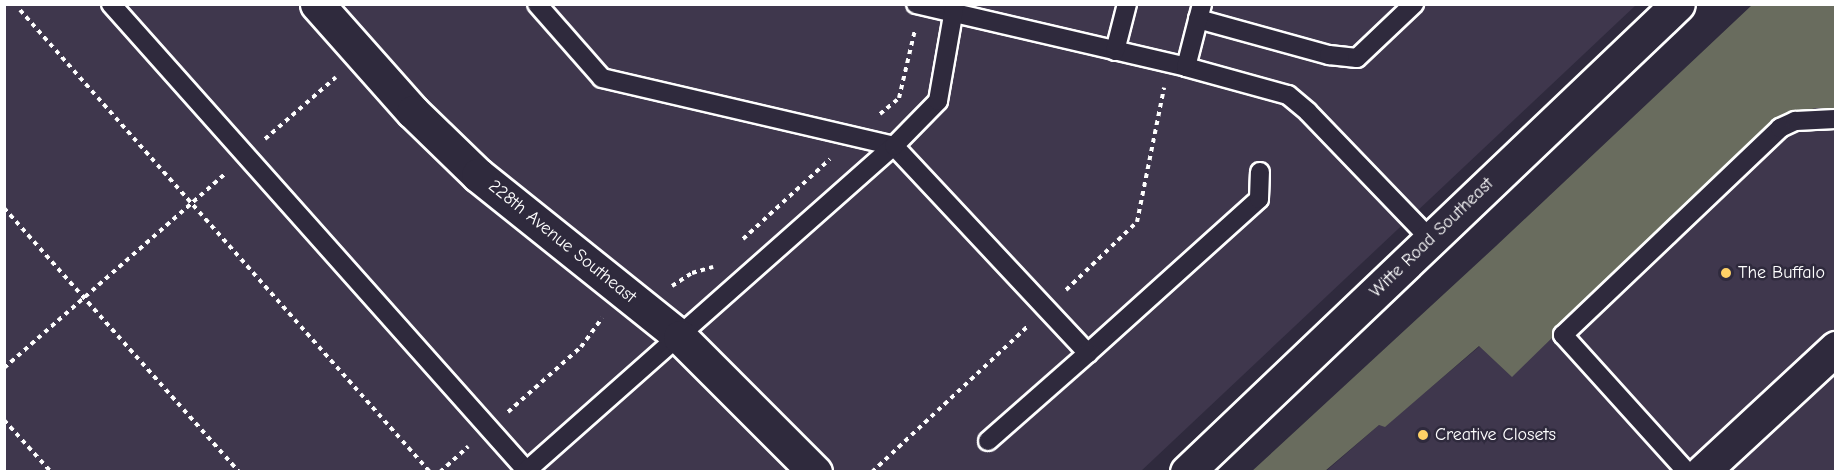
<!DOCTYPE html>
<html>
<head>
<meta charset="utf-8">
<style>
	body { margin:0 }
	#map { position:relative; width:1840px; height:476px; overflow:hidden; background:#2f2a3d; font-family:"Comic Neue",sans-serif }
	div>[style] { position:absolute }
	[style*='--x'] { left:calc(var(--x)*1px); top:calc(var(--y)*1px); width:calc(var(--w)*1px); rotate:calc(var(--a)*1deg) }
	.built>* { inset:0; background:#3f374d }
	.green>* { inset:0; background:#696c5e }
	.path>* { height:4px; margin-top:-2px; transform-origin:0; background:repeating-linear-gradient(90deg,#fff 0 4.5px,transparent 0 9px) }
	.roads { filter:drop-shadow(2px 0 #fff) drop-shadow(-2px 0 #fff) drop-shadow(0 2px #fff) drop-shadow(0 -2px #fff) }
	.service>* { height:18px; margin:-9px; padding:0 9px; transform-origin:9px; border-radius:9px; background:#2f2a3d }
	.minor>* { height:33px; margin:-16.5px; padding:0 16.5px; transform-origin:16.5px; border-radius:16.5px; background:#2f2a3d }
	.tertiary>* { height:33px; margin:-16.5px; padding:0 16.5px; transform-origin:16.5px; border-radius:16.5px; background:#2f2a3d }
	.dots>* { width:16px; height:16px; translate:-50% -50%; box-sizing:border-box; border:3px solid #2f2a3d; border-radius:50% }
	span { translate:-50% -50%; white-space:nowrap; text-align:center; line-height:1.15; -webkit-text-stroke:5px #2f2a3d; paint-order:stroke }
	.street-label { font-size:18px; color:#fff }
	.poi-label { font-size:18px; color:#fff }
	.left { translate:0 -50%; text-align:left }
	.frame { position:absolute; inset:0; border:6px solid #fff; pointer-events:none }
</style>
</head>
<body>
<div id="map">
	<div class="built">
		<div style="clip-path:polygon(4px 5px,1636px 5px,1140px 472px,5px 471px)"></div>
		<div style="clip-path:polygon(1816px 108px,1835px 108px,1835px 471px,1325px 472px,1379px 425px,1385px 426px,1480px 346px,1512px 376px,1777px 118px)"></div>
	</div>
	<div class="green">
		<div style="clip-path:polygon(1752px 5px,1835px 5px,1835px 108px,1816px 108px,1777px 118px,1512px 377px,1479px 346px,1385px 427px,1379px 425px,1325px 471px,1251px 472px,1496px 246px)"></div>
	</div>
	<div class="path">
		<div style="--x:20;--y:10;--w:618;--a:48.41"></div>
		<div style="--x:880;--y:114;--w:25;--a:-40"></div>
		<div style="--x:899;--y:98;--w:70;--a:-76.8"></div>
		<div style="--x:265;--y:139;--w:94;--a:-41.1"></div>
		<div style="--x:4;--y:208;--w:353;--a:48.3"></div>
		<div style="--x:743;--y:239;--w:118;--a:-42.6"></div>
		<div style="--x:672;--y:286;--w:24;--a:-33"></div>
		<div style="--x:692;--y:273;--w:22;--a:-16"></div>
		<div style="--x:1066;--y:290;--w:98;--a:-43.8"></div>
		<div style="--x:1137;--y:222;--w:137;--a:-78.6"></div>
		<div style="--x:4;--y:368;--w:294;--a:-41.3"></div>
		<div style="--x:508;--y:412;--w:98;--a:-41.7"></div>
		<div style="--x:581;--y:347;--w:36;--a:-54"></div>
		<div style="--x:4;--y:420;--w:70;--a:47.9"></div>
		<div style="--x:440;--y:472;--w:38;--a:-42"></div>
		<div style="--x:872;--y:472;--w:214;--a:-43.1"></div>
	</div>
	<div class="roads">
		<div class="service">
			<div style="--x:111;--y:4;--w:624;--a:48.31"></div>
			<div style="--x:537;--y:4;--w:98;--a:48.7"></div>
			<div style="--x:602;--y:78;--w:300;--a:13.1"></div>
			<div style="--x:894;--y:146;--w:284;--a:46.9"></div>
			<div style="--x:1088;--y:353;--w:230;--a:-42"></div>
			<div style="--x:1259;--y:199;--w:27;--a:-88"></div>
			<div style="--x:916;--y:4;--w:277;--a:13.1"></div>
			<div style="--x:1186;--y:67;--w:106;--a:15.4"></div>
			<div style="--x:1288;--y:95;--w:26;--a:40"></div>
			<div style="--x:1308;--y:112;--w:178;--a:46.1"></div>
			<div style="--x:1198;--y:19;--w:136;--a:15.4"></div>
			<div style="--x:1329;--y:55;--w:28;--a:6"></div>
			<div style="--x:1357;--y:58;--w:79;--a:-43.5"></div>
			<div style="--x:1115;--y:51;--w:49;--a:-75.7"></div>
			<div style="--x:1186;--y:67;--w:65;--a:-75.7"></div>
			<div style="--x:988;--y:441;--w:133;--a:-41.3"></div>
			<div style="--x:525;--y:472;--w:492;--a:-41.5"></div>
			<div style="--x:894;--y:146;--w:63;--a:-45.6"></div>
			<div style="--x:938;--y:101;--w:98;--a:-80.1"></div>
			<div style="--x:1687;--y:472;--w:185;--a:-132.1"></div>
			<div style="--x:1563;--y:335;--w:300;--a:-43.6"></div>
			<div style="--x:1780;--y:128;--w:17;--a:-25"></div>
			<div style="--x:1795;--y:121;--w:41;--a:-2.8"></div>
		</div>
		<div class="minor">
			<div style="--x:317;--y:4;--w:144;--a:48.4"></div>
			<div style="--x:413;--y:112;--w:91;--a:44.1"></div>
			<div style="--x:478;--y:175;--w:259;--a:38.7"></div>
			<div style="--x:680;--y:337;--w:191;--a:45"></div>
			<div style="--x:1702;--y:472;--w:183;--a:-42.8"></div>
		</div>
		<div class="tertiary">
			<div style="--x:1187;--y:472;--w:678;--a:-43.63"></div>
		</div>
	</div>
	<div class="dots">
		<div style="left:1726px;top:273px;background:#ffd166"></div>
		<div style="left:1423px;top:435px;background:#ffd166"></div>
	</div>
	<div class="street-label">
		<span style="left:1432px;top:238px;rotate:-44deg">Witte Road Southeast</span>
		<span style="left:562px;top:242px;rotate:39deg">228th Avenue Southeast</span>
	</div>
	<div class="poi-label">
		<span class="left" style="left:1738px;top:273px">The Buffalo</span>
		<span class="left" style="left:1435px;top:435px">Creative Closets</span>
	</div>
	<div class="frame"></div>
</div>
</body>
</html>
